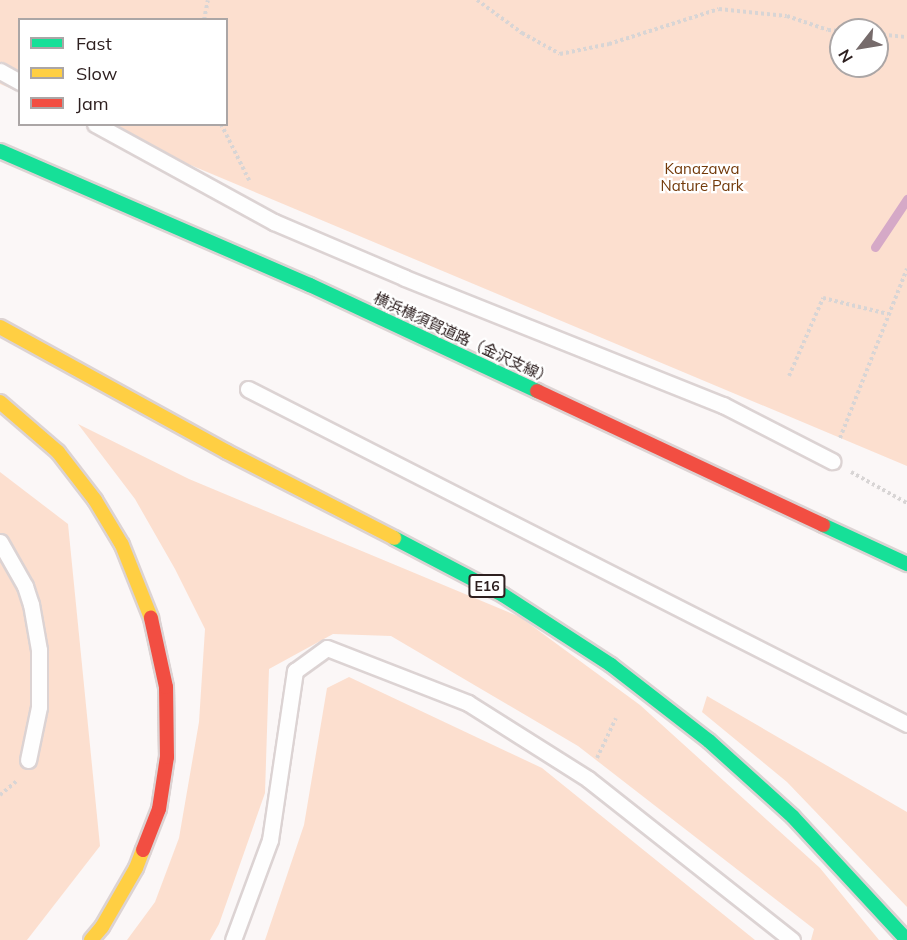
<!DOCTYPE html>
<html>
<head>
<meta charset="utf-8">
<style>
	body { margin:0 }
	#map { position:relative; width:907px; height:940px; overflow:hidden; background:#fbf7f7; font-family:Mulish,"Noto Sans JP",sans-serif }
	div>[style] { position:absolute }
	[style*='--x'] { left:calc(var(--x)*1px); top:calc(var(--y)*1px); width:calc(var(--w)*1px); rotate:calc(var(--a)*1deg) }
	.green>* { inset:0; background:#fcdfcf }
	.stream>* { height:9px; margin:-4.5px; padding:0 4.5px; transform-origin:4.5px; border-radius:4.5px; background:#d5a9c7 }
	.path>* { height:4px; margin-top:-2px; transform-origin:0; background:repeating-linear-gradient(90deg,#d8d5d5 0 3px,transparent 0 6px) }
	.roads { filter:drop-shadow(2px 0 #dcd3d3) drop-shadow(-2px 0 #dcd3d3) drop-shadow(0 2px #dcd3d3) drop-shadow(0 -2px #dcd3d3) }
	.lane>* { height:15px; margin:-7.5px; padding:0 7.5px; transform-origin:7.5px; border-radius:7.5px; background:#fefefe }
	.fast>* { height:14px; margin:-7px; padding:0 7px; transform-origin:7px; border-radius:7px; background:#16e098 }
	.slow>* { height:14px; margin:-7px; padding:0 7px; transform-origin:7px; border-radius:7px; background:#ffcf43 }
	.jam>* { height:14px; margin:-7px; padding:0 7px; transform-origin:7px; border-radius:7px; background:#f24e42 }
	span { translate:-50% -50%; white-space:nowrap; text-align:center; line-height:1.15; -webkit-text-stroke:4.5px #fff; paint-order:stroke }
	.shield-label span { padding:2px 4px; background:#fff; border:2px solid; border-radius:4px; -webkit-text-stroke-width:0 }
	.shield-label { font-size:14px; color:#2e2020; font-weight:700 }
	.park-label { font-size:15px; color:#723909 }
	.street-label { font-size:15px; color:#2e2020 }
	.legend { position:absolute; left:18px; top:18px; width:210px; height:108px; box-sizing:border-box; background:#fff; border:2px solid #aba6a6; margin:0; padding:8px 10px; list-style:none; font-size:18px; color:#2e2020 }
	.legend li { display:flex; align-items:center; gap:12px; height:30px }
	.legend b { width:30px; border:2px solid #aba6a6 }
	.north { position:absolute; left:829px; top:18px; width:60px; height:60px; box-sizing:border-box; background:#fff; border:2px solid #aba6a6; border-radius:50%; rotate:239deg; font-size:16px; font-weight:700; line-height:24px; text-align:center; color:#2e2020 }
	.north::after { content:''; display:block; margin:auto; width:21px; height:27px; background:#766b6b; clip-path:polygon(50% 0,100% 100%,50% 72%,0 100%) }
</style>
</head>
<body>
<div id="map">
	<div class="green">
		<div style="clip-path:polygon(evenodd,0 0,907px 0,907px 466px,95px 125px,226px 124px,226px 20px,20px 20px,19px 92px,0 84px,0 0,841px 30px,877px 30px,877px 66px,841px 66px,841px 30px)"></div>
		<div style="clip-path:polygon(78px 424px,189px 479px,520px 617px,640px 705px,820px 868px,879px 940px,811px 940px,814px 929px,578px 746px,391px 636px,333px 634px,269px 669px,265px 793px,219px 924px,210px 940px,127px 940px,155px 902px,179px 838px,199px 722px,205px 629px,175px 569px,135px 499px)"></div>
		<div style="clip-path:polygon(0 472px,68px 524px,100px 846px,27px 940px,0 940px)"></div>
		<div style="clip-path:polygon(349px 677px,542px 768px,755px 940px,265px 940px,304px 825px,327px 688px)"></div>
		<div style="clip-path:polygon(707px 696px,907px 812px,907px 907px,787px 782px,702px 712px)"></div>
	</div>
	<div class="stream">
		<div style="--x:875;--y:247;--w:58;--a:-56.3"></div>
	</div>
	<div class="path">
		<div style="--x:477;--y:0;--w:56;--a:36.3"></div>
		<div style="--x:522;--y:33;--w:43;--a:28.9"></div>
		<div style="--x:560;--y:54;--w:50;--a:-11.5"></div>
		<div style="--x:609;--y:44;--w:115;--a:-17.7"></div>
		<div style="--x:719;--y:9;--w:68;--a:5.9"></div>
		<div style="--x:787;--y:16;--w:43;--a:18.9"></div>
		<div style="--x:828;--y:30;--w:13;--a:4"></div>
		<div style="--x:204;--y:20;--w:20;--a:-79"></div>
		<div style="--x:877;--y:34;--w:30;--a:6"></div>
		<div style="--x:221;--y:124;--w:63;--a:63.4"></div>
		<div style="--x:789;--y:376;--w:85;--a:-66.4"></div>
		<div style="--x:823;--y:298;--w:67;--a:13.8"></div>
		<div style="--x:840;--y:438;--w:182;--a:-68.4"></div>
		<div style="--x:851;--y:472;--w:64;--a:29"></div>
		<div style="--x:597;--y:758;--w:44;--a:-64.6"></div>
		<div style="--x:0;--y:795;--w:23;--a:-40"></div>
	</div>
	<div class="roads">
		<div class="lane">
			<div style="--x:0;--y:71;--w:23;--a:29"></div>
			<div style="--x:95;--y:124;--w:204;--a:28.7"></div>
			<div style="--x:274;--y:222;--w:142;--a:23.1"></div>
			<div style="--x:405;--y:278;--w:342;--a:21.8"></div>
			<div style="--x:723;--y:405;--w:123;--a:27.2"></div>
			<div style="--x:248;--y:389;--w:739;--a:26.95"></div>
			<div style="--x:0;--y:542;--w:51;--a:60.4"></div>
			<div style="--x:25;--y:586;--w:19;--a:72"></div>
			<div style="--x:31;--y:604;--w:47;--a:80.1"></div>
			<div style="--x:39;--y:650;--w:57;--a:90"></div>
			<div style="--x:39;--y:707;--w:54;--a:101.7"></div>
			<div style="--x:233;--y:940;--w:107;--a:-69.7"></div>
			<div style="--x:270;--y:840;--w:171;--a:-81.6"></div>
			<div style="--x:295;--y:671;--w:39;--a:-36"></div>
			<div style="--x:327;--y:648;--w:151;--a:21.3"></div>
			<div style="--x:468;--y:703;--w:142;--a:32.3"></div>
			<div style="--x:588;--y:779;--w:260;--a:38.3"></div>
		</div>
		<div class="fast">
			<div style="--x:0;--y:151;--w:338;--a:23.4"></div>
			<div style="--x:310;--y:285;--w:251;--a:25"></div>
			<div style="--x:823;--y:525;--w:93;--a:24.9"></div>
			<div style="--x:394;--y:538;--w:123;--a:27.6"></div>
			<div style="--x:503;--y:595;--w:129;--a:32.9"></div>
			<div style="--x:611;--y:665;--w:124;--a:37.8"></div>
			<div style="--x:709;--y:741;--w:113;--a:42.1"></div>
			<div style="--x:793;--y:817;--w:168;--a:47.2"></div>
		</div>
		<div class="slow">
			<div style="--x:0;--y:327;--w:259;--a:28.8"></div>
			<div style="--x:227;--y:452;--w:188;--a:27.2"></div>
			<div style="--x:0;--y:402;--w:77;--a:40.8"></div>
			<div style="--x:58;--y:452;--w:61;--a:52.4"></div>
			<div style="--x:95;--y:500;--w:52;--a:59"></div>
			<div style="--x:122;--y:545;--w:79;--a:68.3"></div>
			<div style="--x:91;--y:940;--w:17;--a:-50"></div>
			<div style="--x:102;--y:927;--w:68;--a:-60"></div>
			<div style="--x:136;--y:868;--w:19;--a:-69"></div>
		</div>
		<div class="jam">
			<div style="--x:537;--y:391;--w:316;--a:25.1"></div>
			<div style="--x:143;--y:850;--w:44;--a:-68.7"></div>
			<div style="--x:159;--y:809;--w:53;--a:-81.3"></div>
			<div style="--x:167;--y:757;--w:70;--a:-90.8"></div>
			<div style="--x:166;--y:687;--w:71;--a:-102.3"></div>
		</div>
	</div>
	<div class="shield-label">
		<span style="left:487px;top:586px">E16</span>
	</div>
	<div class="park-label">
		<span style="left:702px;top:177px">Kanazawa<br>Nature Park</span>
	</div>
	<div class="street-label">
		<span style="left:463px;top:338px;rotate:25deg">横浜横須賀道路（金沢支線）</span>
	</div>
	<ul class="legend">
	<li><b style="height:8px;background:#16e098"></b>Fast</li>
	<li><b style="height:8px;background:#ffcf43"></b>Slow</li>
	<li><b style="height:8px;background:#f24e42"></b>Jam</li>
	</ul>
	<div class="north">N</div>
</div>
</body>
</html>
